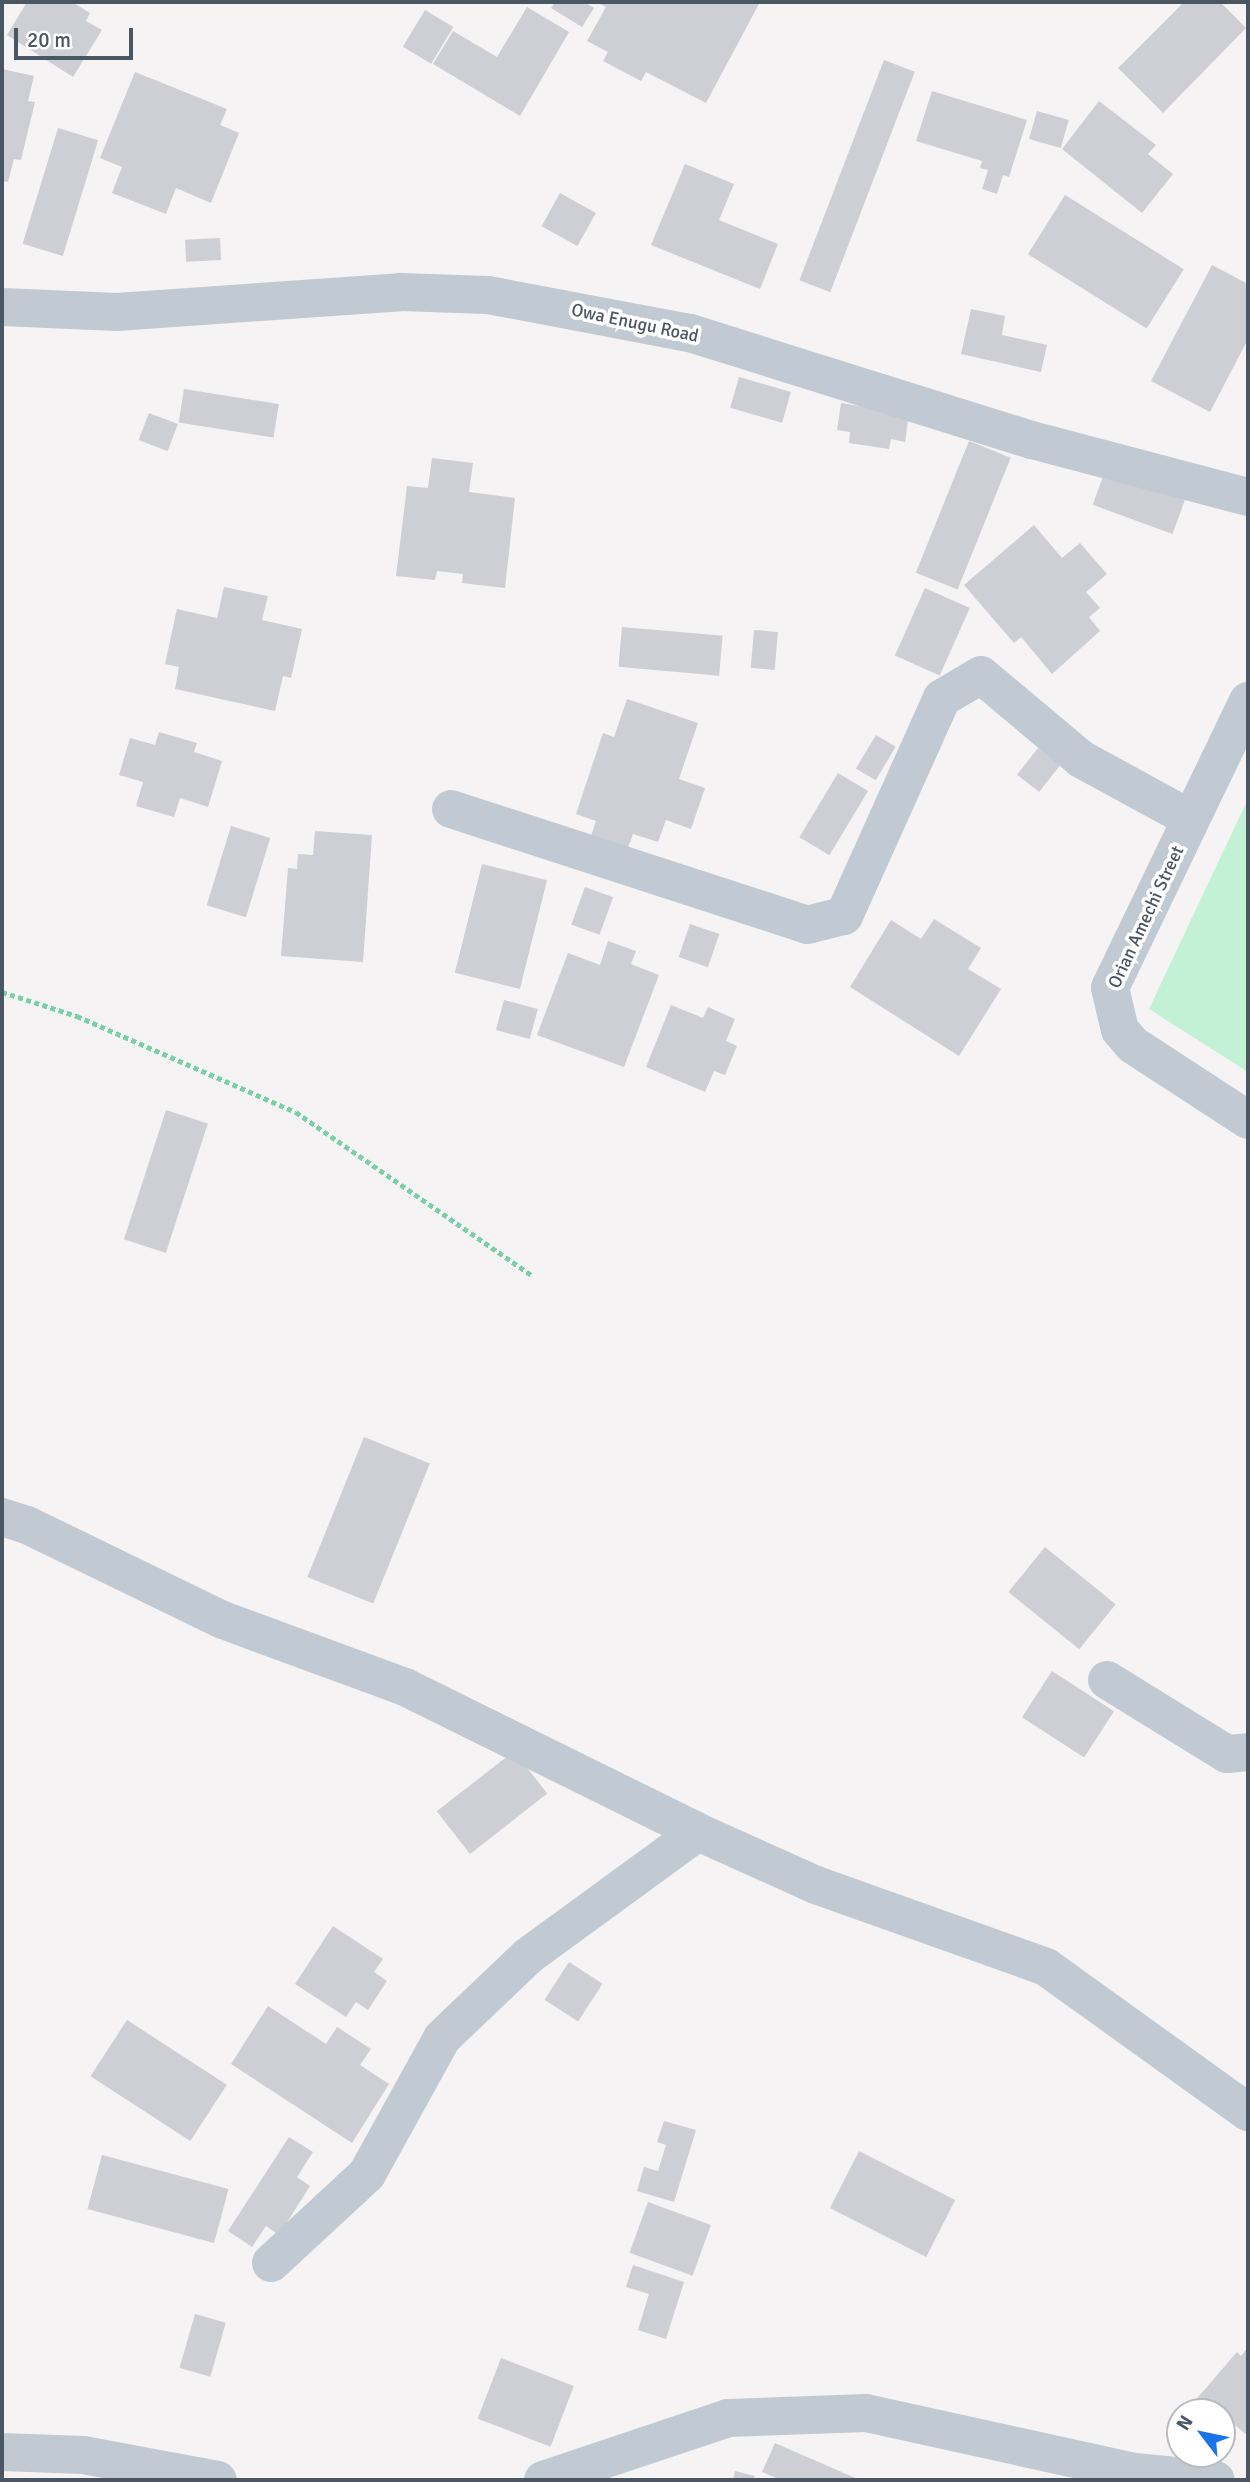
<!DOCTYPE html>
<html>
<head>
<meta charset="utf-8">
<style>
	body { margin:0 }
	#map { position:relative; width:1250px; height:2482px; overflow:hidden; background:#f5f3f3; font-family:Signika,sans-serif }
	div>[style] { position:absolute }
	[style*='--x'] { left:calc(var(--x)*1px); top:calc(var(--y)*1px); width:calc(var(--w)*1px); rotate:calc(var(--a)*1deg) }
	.green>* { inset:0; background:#c3f1d5 }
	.building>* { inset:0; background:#cdcfd5; transform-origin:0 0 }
	.path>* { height:4.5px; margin-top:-2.25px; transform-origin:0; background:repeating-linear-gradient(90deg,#7ad0a6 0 5px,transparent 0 8.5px) }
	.minor>* { height:38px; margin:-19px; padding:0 19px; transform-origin:19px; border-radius:19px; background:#c1cad2 }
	span { translate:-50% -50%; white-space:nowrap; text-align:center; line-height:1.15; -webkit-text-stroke:7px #fff; paint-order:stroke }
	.street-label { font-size:18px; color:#4a5661 }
	.frame { position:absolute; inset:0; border:4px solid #4a5661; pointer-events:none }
	.north { position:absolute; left:1166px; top:2398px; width:70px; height:70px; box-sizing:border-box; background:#fff; border:2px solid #b7bbc0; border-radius:50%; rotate:302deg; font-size:19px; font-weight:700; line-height:28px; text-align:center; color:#4a5661 }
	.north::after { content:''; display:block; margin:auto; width:24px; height:32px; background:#1a73e8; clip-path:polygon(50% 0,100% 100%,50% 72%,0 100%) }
	.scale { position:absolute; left:14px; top:28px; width:119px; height:32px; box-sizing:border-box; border:4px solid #4a5661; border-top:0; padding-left:9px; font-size:21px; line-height:24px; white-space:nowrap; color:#4a5661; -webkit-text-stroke:5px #fff; paint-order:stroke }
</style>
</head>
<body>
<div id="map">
	<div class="green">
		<div style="clip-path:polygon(1248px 799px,1248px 1072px,1149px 1009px)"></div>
	</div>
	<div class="building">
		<div style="clip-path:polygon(27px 2px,72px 2px,90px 13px,86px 21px,102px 30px,73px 77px,7px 35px)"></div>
		<div style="clip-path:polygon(555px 2px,584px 2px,594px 8px,582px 27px,551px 8px)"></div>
		<div style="clip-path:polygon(596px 2px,760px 2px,706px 103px,646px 72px,641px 81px,603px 61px,608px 52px,587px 41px,606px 7px)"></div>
		<div style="clip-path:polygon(1184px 2px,1220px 2px,1246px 28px,1163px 113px,1118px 68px)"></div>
		<div style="clip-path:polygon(527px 7px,569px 32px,520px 116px,433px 64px,453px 31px,497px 57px)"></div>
		<div style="left:425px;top:10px;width:33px;height:43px;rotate:31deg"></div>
		<div style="left:884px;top:60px;width:33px;height:236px;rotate:21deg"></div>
		<div style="clip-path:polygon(2px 69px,34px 76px,28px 101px,35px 102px,21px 160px,14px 159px,8px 182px,2px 181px)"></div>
		<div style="clip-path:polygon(135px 72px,227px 109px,220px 125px,239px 133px,211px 203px,176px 188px,166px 214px,112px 193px,122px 167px,100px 158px)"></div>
		<div style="clip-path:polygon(932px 91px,1027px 120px,1009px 177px,1003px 175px,997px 194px,982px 189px,988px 170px,980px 168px,982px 161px,916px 141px)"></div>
		<div style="clip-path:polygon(1099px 101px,1156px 145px,1148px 154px,1173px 174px,1142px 213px,1062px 149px)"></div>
		<div style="left:1037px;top:111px;width:33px;height:29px;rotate:16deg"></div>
		<div style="left:58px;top:128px;width:42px;height:121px;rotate:17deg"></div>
		<div style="clip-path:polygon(685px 164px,734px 184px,719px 220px,778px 244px,760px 289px,651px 245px)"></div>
		<div style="left:560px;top:193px;width:41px;height:38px;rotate:29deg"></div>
		<div style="left:1065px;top:195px;width:140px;height:70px;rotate:32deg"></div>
		<div style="left:220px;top:238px;width:22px;height:35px;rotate:87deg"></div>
		<div style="clip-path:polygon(1212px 265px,1248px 284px,1248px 339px,1210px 412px,1151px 381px)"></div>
		<div style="clip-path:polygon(971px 309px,1005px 316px,1002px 335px,1047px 345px,1041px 372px,961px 354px)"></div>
		<div style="left:739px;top:377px;width:54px;height:32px;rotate:16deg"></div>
		<div style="left:184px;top:389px;width:96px;height:34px;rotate:9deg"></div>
		<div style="clip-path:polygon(841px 403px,909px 414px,905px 442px,891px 439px,889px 449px,849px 443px,850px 432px,837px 430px)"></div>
		<div style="left:149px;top:413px;width:31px;height:29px;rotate:21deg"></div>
		<div style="left:969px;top:441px;width:45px;height:142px;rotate:22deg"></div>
		<div style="clip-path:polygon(432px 458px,473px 463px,469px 492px,515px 498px,505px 588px,462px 583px,463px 574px,437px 571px,435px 580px,396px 576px,407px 486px,428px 488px)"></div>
		<div style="left:1105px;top:471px;width:85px;height:36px;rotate:20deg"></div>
		<div style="clip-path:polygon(1034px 525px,1062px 558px,1080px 543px,1107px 574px,1086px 592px,1100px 608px,1089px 617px,1100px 631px,1052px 674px,1021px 637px,1014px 643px,964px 585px)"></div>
		<div style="clip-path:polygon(224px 587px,268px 596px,262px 620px,302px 629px,291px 678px,283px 676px,275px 711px,175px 689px,179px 667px,165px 664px,177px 609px,217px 618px)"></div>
		<div style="left:925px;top:588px;width:49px;height:74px;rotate:24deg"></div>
		<div style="left:622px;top:627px;width:101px;height:40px;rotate:5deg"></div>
		<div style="left:754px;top:630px;width:24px;height:38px;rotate:5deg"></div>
		<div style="clip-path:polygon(627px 699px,698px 723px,679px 779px,705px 788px,691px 829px,666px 820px,658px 842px,633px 834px,628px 848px,591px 836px,596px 821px,576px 814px,603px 733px,614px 737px)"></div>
		<div style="clip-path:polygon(159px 732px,197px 743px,194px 752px,222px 761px,208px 807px,180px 798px,174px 817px,136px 806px,143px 782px,119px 775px,130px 738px,155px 745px)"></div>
		<div style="left:876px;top:735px;width:23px;height:39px;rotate:31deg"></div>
		<div style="left:1038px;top:748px;width:28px;height:34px;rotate:38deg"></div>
		<div style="left:838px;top:773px;width:35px;height:75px;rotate:31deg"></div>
		<div style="left:231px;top:826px;width:41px;height:83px;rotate:17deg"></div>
		<div style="clip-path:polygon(315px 831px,372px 835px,363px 962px,281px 956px,288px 868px,297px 869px,298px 854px,313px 855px)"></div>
		<div style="left:482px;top:864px;width:67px;height:112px;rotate:14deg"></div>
		<div style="left:585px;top:887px;width:30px;height:40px;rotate:20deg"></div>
		<div style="clip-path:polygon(934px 919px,981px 948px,968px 969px,1001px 989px,959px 1056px,850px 987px,891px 920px,921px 939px)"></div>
		<div style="left:690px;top:924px;width:31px;height:35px;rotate:19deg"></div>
		<div style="clip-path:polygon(608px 941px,636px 951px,631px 964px,659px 975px,624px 1067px,537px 1035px,568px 953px,600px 965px)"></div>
		<div style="left:504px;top:1000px;width:35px;height:31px;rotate:15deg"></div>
		<div style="clip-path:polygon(671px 1005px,703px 1018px,708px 1007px,735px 1019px,726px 1041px,737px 1046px,725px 1075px,714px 1071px,705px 1092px,646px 1067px)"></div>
		<div style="left:166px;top:1110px;width:44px;height:136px;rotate:18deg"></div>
		<div style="left:364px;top:1437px;width:71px;height:151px;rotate:22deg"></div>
		<div style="left:1045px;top:1547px;width:91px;height:58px;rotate:39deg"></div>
		<div style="left:1052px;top:1671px;width:74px;height:55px;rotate:33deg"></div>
		<div style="left:514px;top:1751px;width:54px;height:98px;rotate:52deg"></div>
		<div style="clip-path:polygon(333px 1926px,383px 1959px,374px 1972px,387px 1981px,368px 2010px,356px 2002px,346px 2017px,295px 1984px)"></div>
		<div style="left:569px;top:1962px;width:40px;height:45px;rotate:33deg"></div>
		<div style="clip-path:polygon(268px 2006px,326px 2044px,337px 2027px,371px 2049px,360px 2065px,389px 2084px,352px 2143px,231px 2064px)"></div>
		<div style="left:127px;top:2020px;width:119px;height:67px;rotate:33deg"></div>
		<div style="clip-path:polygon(664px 2121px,696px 2130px,674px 2202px,637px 2191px,644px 2167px,658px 2171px,666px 2145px,657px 2142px)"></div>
		<div style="clip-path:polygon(289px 2137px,313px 2152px,297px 2177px,310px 2186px,279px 2235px,266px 2226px,252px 2247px,228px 2231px)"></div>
		<div style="left:859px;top:2151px;width:108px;height:64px;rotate:27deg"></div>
		<div style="left:102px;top:2155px;width:131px;height:56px;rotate:15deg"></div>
		<div style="left:648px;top:2202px;width:67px;height:54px;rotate:20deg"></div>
		<div style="clip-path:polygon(633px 2265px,684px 2282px,666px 2339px,638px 2330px,649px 2294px,626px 2287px)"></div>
		<div style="left:195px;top:2314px;width:32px;height:56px;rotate:16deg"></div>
		<div style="clip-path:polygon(1248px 2347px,1248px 2436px,1230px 2421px,1222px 2431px,1222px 2412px,1187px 2410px,1237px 2352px,1241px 2356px)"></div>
		<div style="left:501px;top:2358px;width:78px;height:65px;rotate:21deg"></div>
		<div style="clip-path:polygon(775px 2443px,860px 2480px,781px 2480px,762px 2472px)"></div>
		<div style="clip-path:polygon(735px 2471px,755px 2476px,753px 2480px,733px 2480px)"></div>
	</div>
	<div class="path">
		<div style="--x:2;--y:992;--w:79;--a:17.7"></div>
		<div style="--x:77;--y:1016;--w:239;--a:23.7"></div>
		<div style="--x:296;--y:1112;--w:286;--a:34.7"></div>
	</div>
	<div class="minor">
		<div style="--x:2;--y:307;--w:115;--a:2.5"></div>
		<div style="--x:117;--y:312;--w:284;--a:-4"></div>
		<div style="--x:400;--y:292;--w:88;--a:2"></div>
		<div style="--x:488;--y:295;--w:206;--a:10.7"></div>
		<div style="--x:690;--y:333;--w:358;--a:17.4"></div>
		<div style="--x:1032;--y:440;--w:223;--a:14.8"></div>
		<div style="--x:1248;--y:701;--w:318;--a:115.7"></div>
		<div style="--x:1110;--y:988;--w:43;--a:76.6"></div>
		<div style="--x:1120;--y:1030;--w:20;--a:49"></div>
		<div style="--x:1133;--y:1045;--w:137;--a:33.1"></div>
		<div style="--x:451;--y:809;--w:374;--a:18"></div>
		<div style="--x:807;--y:925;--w:38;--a:-14"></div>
		<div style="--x:844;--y:916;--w:239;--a:-65.8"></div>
		<div style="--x:942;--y:698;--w:45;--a:-30.5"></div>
		<div style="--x:981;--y:675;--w:131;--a:40"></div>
		<div style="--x:1081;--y:759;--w:125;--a:28.6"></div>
		<div style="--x:2;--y:1517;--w:26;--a:18"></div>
		<div style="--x:27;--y:1525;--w:218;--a:25.9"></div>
		<div style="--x:223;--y:1620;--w:194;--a:20.2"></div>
		<div style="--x:405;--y:1687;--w:327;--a:26.3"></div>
		<div style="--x:698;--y:1832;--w:129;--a:24.2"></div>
		<div style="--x:816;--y:1885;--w:244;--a:19.6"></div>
		<div style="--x:1046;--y:1967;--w:249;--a:35.7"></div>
		<div style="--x:1107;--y:1680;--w:141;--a:31.7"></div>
		<div style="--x:1227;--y:1754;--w:21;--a:-5"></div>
		<div style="--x:271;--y:2263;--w:131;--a:-42.8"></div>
		<div style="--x:367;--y:2174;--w:155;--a:-61.1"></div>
		<div style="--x:442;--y:2038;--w:119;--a:-43.6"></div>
		<div style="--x:528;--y:1956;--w:210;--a:-36.1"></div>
		<div style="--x:2;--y:2452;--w:81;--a:2.1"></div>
		<div style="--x:83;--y:2455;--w:137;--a:10.5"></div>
		<div style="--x:543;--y:2480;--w:195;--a:-18.5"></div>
		<div style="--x:728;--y:2418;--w:138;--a:-2.1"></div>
		<div style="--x:866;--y:2413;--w:275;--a:12.4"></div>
		<div style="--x:1135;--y:2472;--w:81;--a:5.6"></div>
	</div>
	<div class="street-label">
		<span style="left:635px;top:323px;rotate:12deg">Owa Enugu Road</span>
		<span style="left:1146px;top:917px;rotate:-65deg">Orian Amechi Street</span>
	</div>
	<div class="frame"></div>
	<div class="north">N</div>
	<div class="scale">20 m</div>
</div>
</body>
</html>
